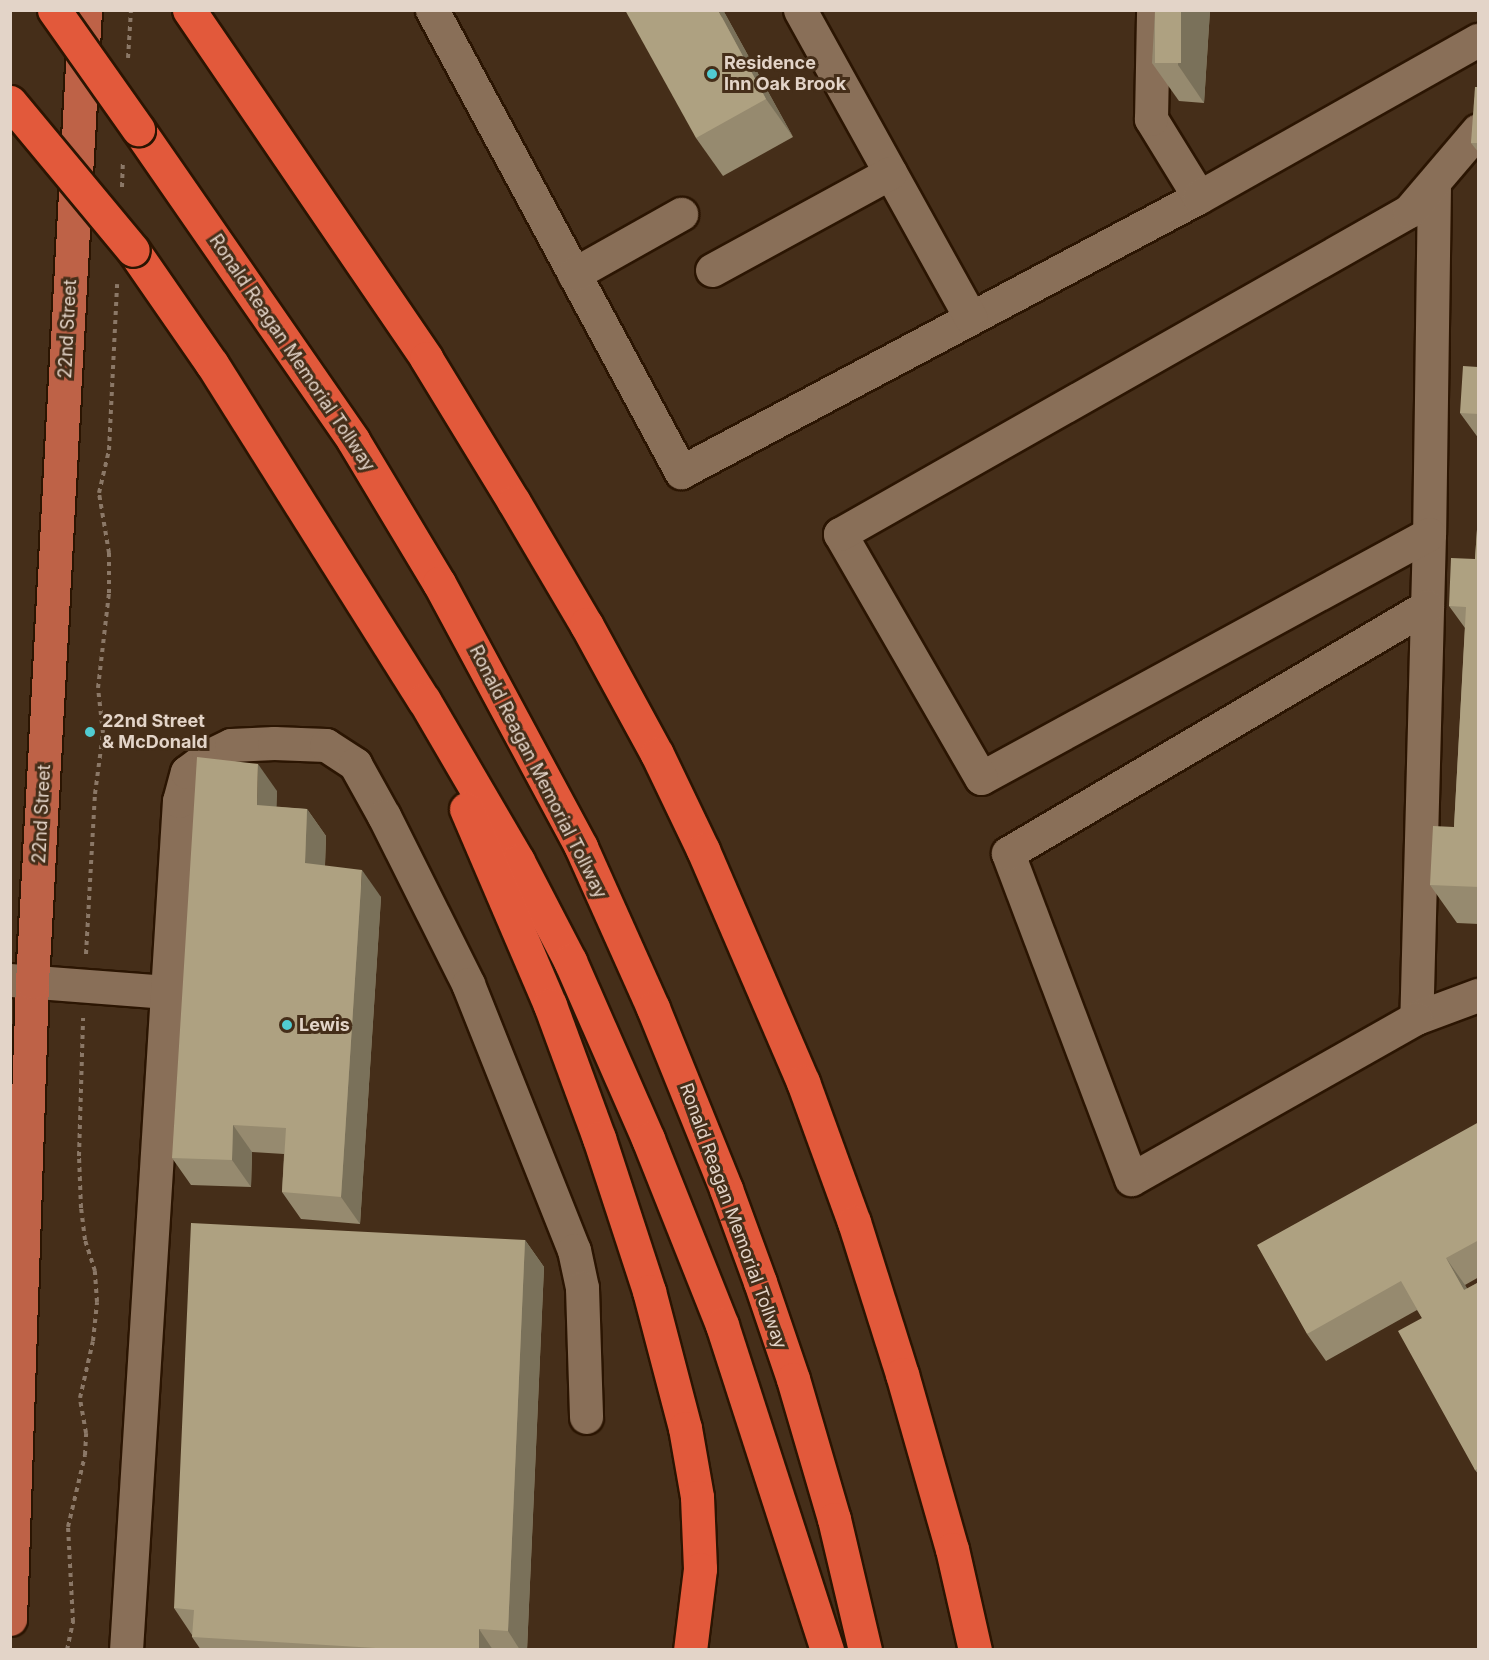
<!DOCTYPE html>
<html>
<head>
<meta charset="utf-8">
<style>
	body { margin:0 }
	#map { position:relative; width:1489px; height:1660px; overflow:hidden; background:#452e19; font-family:Inter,sans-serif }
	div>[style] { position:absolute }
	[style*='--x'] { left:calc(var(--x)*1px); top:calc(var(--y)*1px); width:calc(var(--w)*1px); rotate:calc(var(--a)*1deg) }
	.path>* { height:4px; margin-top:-2px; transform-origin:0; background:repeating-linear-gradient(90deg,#8b7867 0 4.5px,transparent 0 9px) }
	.roads { filter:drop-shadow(2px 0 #2b1502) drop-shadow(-2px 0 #2b1502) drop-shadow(0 2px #2b1502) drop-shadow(0 -2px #2b1502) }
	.minor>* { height:33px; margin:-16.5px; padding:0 16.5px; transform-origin:16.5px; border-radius:16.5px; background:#896f58 }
	.major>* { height:33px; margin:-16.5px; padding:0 16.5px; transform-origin:16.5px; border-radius:16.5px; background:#be6247 }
	.highway>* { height:33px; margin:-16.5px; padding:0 16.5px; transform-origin:16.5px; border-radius:16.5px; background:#e2593b }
	.bridges { filter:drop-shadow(2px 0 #2b1502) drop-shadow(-2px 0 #2b1502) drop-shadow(0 2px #2b1502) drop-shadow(0 -2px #2b1502) }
	.highway-bridge>* { height:33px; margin:-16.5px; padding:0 16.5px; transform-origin:16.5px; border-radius:16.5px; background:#e2593b }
	.wall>* { inset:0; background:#968a6f }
	.shaded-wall>* { inset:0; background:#7a715a }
	.building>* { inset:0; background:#aea181; transform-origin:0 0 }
	.dots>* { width:16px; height:16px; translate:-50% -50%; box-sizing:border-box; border:3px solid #452e19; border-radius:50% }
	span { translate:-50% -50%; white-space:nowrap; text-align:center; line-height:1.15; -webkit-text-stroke:6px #452e19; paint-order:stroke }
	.poi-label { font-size:18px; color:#e3d4c8; font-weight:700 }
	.left { translate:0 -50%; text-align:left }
	.street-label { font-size:18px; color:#e3d4c8 }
	.frame { position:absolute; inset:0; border:12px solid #e3d4c8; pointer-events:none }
</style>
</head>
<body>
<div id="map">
	<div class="path">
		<div style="--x:128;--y:58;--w:48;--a:-86.4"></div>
		<div style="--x:122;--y:187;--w:23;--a:-88"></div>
		<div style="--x:86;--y:954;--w:160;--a:-86.8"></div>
		<div style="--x:95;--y:794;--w:62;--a:-82.5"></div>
		<div style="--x:103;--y:733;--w:45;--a:-96.3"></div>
		<div style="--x:98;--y:688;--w:96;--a:-83.4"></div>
		<div style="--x:109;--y:593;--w:40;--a:-90"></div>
		<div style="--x:109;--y:553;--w:61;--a:-99.5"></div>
		<div style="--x:99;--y:493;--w:44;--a:-76.9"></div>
		<div style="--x:109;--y:450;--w:166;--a:-87.2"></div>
		<div style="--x:67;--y:1650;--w:29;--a:-78"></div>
		<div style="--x:73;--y:1622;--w:95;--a:-93"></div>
		<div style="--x:68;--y:1527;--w:74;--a:-76.7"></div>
		<div style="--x:85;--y:1455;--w:22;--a:-87"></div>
		<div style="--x:86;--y:1433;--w:36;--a:-100"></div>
		<div style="--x:80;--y:1398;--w:58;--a:-77.2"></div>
		<div style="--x:93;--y:1341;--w:39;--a:-84"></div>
		<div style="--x:97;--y:1302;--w:31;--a:-94"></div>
		<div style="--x:95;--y:1271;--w:33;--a:-108"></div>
		<div style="--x:85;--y:1240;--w:32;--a:-97"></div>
		<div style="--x:81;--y:1208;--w:52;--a:-92.2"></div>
		<div style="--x:79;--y:1156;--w:138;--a:-88.3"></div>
	</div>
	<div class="roads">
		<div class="minor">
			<div style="--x:432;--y:10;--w:525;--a:61.68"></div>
			<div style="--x:681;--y:472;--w:586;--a:-27.96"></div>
			<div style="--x:1199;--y:197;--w:92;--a:-121.6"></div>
			<div style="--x:1151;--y:119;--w:109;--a:-88.9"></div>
			<div style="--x:800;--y:10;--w:352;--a:61"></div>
			<div style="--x:1434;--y:184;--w:350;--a:90.8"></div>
			<div style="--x:1429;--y:534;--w:484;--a:91.5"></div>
			<div style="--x:1416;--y:1018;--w:66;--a:-20.4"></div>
			<div style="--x:1199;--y:197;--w:320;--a:-29.4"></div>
			<div style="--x:712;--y:270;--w:203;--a:-28.6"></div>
			<div style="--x:574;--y:274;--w:123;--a:-29.3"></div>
			<div style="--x:1429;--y:534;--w:510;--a:151.43"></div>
			<div style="--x:981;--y:778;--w:282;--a:-120"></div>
			<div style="--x:840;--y:534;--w:654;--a:-29.58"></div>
			<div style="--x:1409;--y:211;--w:106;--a:-49.6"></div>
			<div style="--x:10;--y:980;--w:157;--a:4.4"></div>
			<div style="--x:1416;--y:1018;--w:327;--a:150.5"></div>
			<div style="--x:1131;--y:1179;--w:348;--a:-110.7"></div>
			<div style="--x:1008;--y:853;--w:486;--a:-30.5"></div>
			<div style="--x:126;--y:1650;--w:851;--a:-86.43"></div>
			<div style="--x:179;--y:801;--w:30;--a:-75"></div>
			<div style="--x:187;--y:772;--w:26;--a:-37"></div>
			<div style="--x:208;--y:756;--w:25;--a:-26"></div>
			<div style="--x:231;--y:745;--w:43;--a:-2.7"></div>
			<div style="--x:274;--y:743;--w:52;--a:2.2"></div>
			<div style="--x:326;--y:745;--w:35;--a:33"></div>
			<div style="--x:355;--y:764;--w:60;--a:60.9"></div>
			<div style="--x:384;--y:816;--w:188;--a:63.4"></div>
			<div style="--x:468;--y:984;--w:286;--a:68.3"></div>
			<div style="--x:574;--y:1250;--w:39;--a:78"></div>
			<div style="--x:582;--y:1288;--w:129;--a:88.2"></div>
		</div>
		<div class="major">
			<div style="--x:10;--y:1619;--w:637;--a:-88.02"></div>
			<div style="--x:32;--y:982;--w:973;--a:-86.88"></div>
		</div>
		<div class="highway">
			<div style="--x:189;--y:10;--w:421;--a:55.7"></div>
			<div style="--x:426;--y:358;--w:169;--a:58.6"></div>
			<div style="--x:514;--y:502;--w:142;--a:59.5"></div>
			<div style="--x:586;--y:624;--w:148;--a:61.4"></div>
			<div style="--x:657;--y:754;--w:106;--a:64.4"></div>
			<div style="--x:703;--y:850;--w:253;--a:66.7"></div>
			<div style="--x:803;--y:1082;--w:149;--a:70"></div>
			<div style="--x:854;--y:1222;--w:159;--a:72.5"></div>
			<div style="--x:902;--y:1374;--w:182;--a:74.1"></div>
			<div style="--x:952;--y:1549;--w:104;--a:77.2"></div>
			<div style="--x:138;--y:129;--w:378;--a:55.3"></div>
			<div style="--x:353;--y:440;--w:167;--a:59"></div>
			<div style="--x:439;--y:583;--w:300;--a:61.7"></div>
			<div style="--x:581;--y:847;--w:176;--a:65.9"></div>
			<div style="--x:653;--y:1008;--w:195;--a:68"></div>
			<div style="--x:726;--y:1189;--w:99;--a:69.9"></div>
			<div style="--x:760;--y:1282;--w:102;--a:71.2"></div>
			<div style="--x:793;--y:1379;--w:146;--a:73.7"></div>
			<div style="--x:834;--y:1519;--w:135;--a:76.7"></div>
			<div style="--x:133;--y:250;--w:139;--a:55.3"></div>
			<div style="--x:212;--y:364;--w:397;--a:57.8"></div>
			<div style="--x:424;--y:700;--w:186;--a:59.7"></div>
			<div style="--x:518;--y:861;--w:113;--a:62.5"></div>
			<div style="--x:570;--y:961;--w:194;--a:66.3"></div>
			<div style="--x:648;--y:1139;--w:200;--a:68.3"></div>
			<div style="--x:722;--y:1325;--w:342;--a:72.1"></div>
			<div style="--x:466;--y:809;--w:213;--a:66.8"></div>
			<div style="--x:550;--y:1005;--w:142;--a:69.8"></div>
			<div style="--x:599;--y:1138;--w:161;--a:71.9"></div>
			<div style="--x:649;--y:1291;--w:142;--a:75.3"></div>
			<div style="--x:685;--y:1428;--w:70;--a:80.1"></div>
			<div style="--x:697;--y:1497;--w:72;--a:87.6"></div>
			<div style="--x:700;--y:1569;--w:82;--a:97"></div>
		</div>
	</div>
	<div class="bridges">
		<div class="highway-bridge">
			<div style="--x:54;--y:10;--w:146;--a:54.8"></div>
			<div style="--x:10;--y:102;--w:192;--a:50.3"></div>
		</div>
	</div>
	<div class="wall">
		<div style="clip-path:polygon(723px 10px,793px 137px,723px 176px,696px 138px)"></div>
		<div style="clip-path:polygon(1155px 10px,1210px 10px,1204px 103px,1179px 101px,1152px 63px)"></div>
		<div style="clip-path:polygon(1479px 87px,1479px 153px,1471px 143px)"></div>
		<div style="clip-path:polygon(1479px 352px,1479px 439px,1460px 413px,1478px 367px)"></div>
		<div style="clip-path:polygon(1479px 500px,1479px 924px,1457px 923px,1430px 885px,1454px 827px,1465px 628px,1449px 606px,1475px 559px)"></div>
		<div style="clip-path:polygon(277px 791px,276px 807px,307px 809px,326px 836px,325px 866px,381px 897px,360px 1224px,301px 1219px,282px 1192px,284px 1154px,252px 1152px,251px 1187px,191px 1185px,172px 1158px)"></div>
		<div style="clip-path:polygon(1479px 1122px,1479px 1277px,1465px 1285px,1467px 1289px,1479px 1282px,1479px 1475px,1475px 1470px,1422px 1318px,1417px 1310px,1326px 1361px,1307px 1334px)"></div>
		<div style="clip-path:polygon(525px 1240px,544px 1267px,527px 1650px,201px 1650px,192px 1637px,192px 1635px,174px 1608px)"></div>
	</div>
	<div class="shaded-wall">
		<div style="clip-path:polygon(718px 10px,723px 10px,793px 137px,766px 99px)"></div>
		<div style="clip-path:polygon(1181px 10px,1210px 10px,1204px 103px,1178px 65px)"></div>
		<div style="clip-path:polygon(258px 764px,277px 791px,276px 832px,257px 805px)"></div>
		<div style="clip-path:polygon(307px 809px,326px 836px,324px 890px,305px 863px)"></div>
		<div style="clip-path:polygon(362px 870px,381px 897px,360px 1224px,341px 1197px)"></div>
		<div style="clip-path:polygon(233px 1125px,252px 1152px,251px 1187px,232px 1160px)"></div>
		<div style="clip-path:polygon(525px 1240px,544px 1267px,527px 1650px,520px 1650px,508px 1631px)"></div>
		<div style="clip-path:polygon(1446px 1258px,1465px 1285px,1479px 1309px,1464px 1290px)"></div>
		<div style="clip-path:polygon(479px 1629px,493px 1650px,479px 1650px)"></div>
	</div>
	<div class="building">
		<div style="clip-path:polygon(625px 10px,718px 10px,766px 99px,696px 138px)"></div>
		<div style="left:1155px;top:10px;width:26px;height:53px"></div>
		<div style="clip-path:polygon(1475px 87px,1479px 87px,1479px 143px,1471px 143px)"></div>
		<div style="clip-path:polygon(1479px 352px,1479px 414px,1460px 413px,1463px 366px,1478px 367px)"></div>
		<div style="clip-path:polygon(1479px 500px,1479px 887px,1430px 885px,1433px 826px,1454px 827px,1466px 607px,1449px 606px,1451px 558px,1475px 559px)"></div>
		<div style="clip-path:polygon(197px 757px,258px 764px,257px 805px,307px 809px,305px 863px,362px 870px,341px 1197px,282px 1192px,286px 1128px,233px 1125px,232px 1160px,172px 1158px)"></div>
		<div style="clip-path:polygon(1479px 1122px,1479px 1240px,1446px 1258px,1464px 1290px,1479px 1282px,1479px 1468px,1475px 1470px,1398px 1331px,1422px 1318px,1401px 1281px,1307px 1334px,1257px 1245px)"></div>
		<div style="clip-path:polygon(191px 1223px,525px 1240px,508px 1631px,479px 1629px,479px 1650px,409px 1650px,192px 1637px,194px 1610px,174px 1608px)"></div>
	</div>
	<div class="dots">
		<div style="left:712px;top:74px;background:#51ccd2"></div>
		<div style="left:90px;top:732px;background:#51ccd2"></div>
		<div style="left:287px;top:1025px;background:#51ccd2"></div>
	</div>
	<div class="poi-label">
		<span class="left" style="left:724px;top:74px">Residence<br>Inn Oak Brook</span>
		<span class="left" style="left:102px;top:732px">22nd Street<br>&amp; McDonald</span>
		<span class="left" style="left:299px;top:1025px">Lewis</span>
	</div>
	<div class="street-label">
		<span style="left:68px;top:329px;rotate:-87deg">22nd Street</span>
		<span style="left:292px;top:353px;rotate:56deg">Ronald Reagan Memorial Tollway</span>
		<span style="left:538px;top:772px;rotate:63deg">Ronald Reagan Memorial Tollway</span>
		<span style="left:42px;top:814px;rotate:-87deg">22nd Street</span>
		<span style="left:733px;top:1216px;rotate:70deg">Ronald Reagan Memorial Tollway</span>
	</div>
	<div class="frame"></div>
</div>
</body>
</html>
